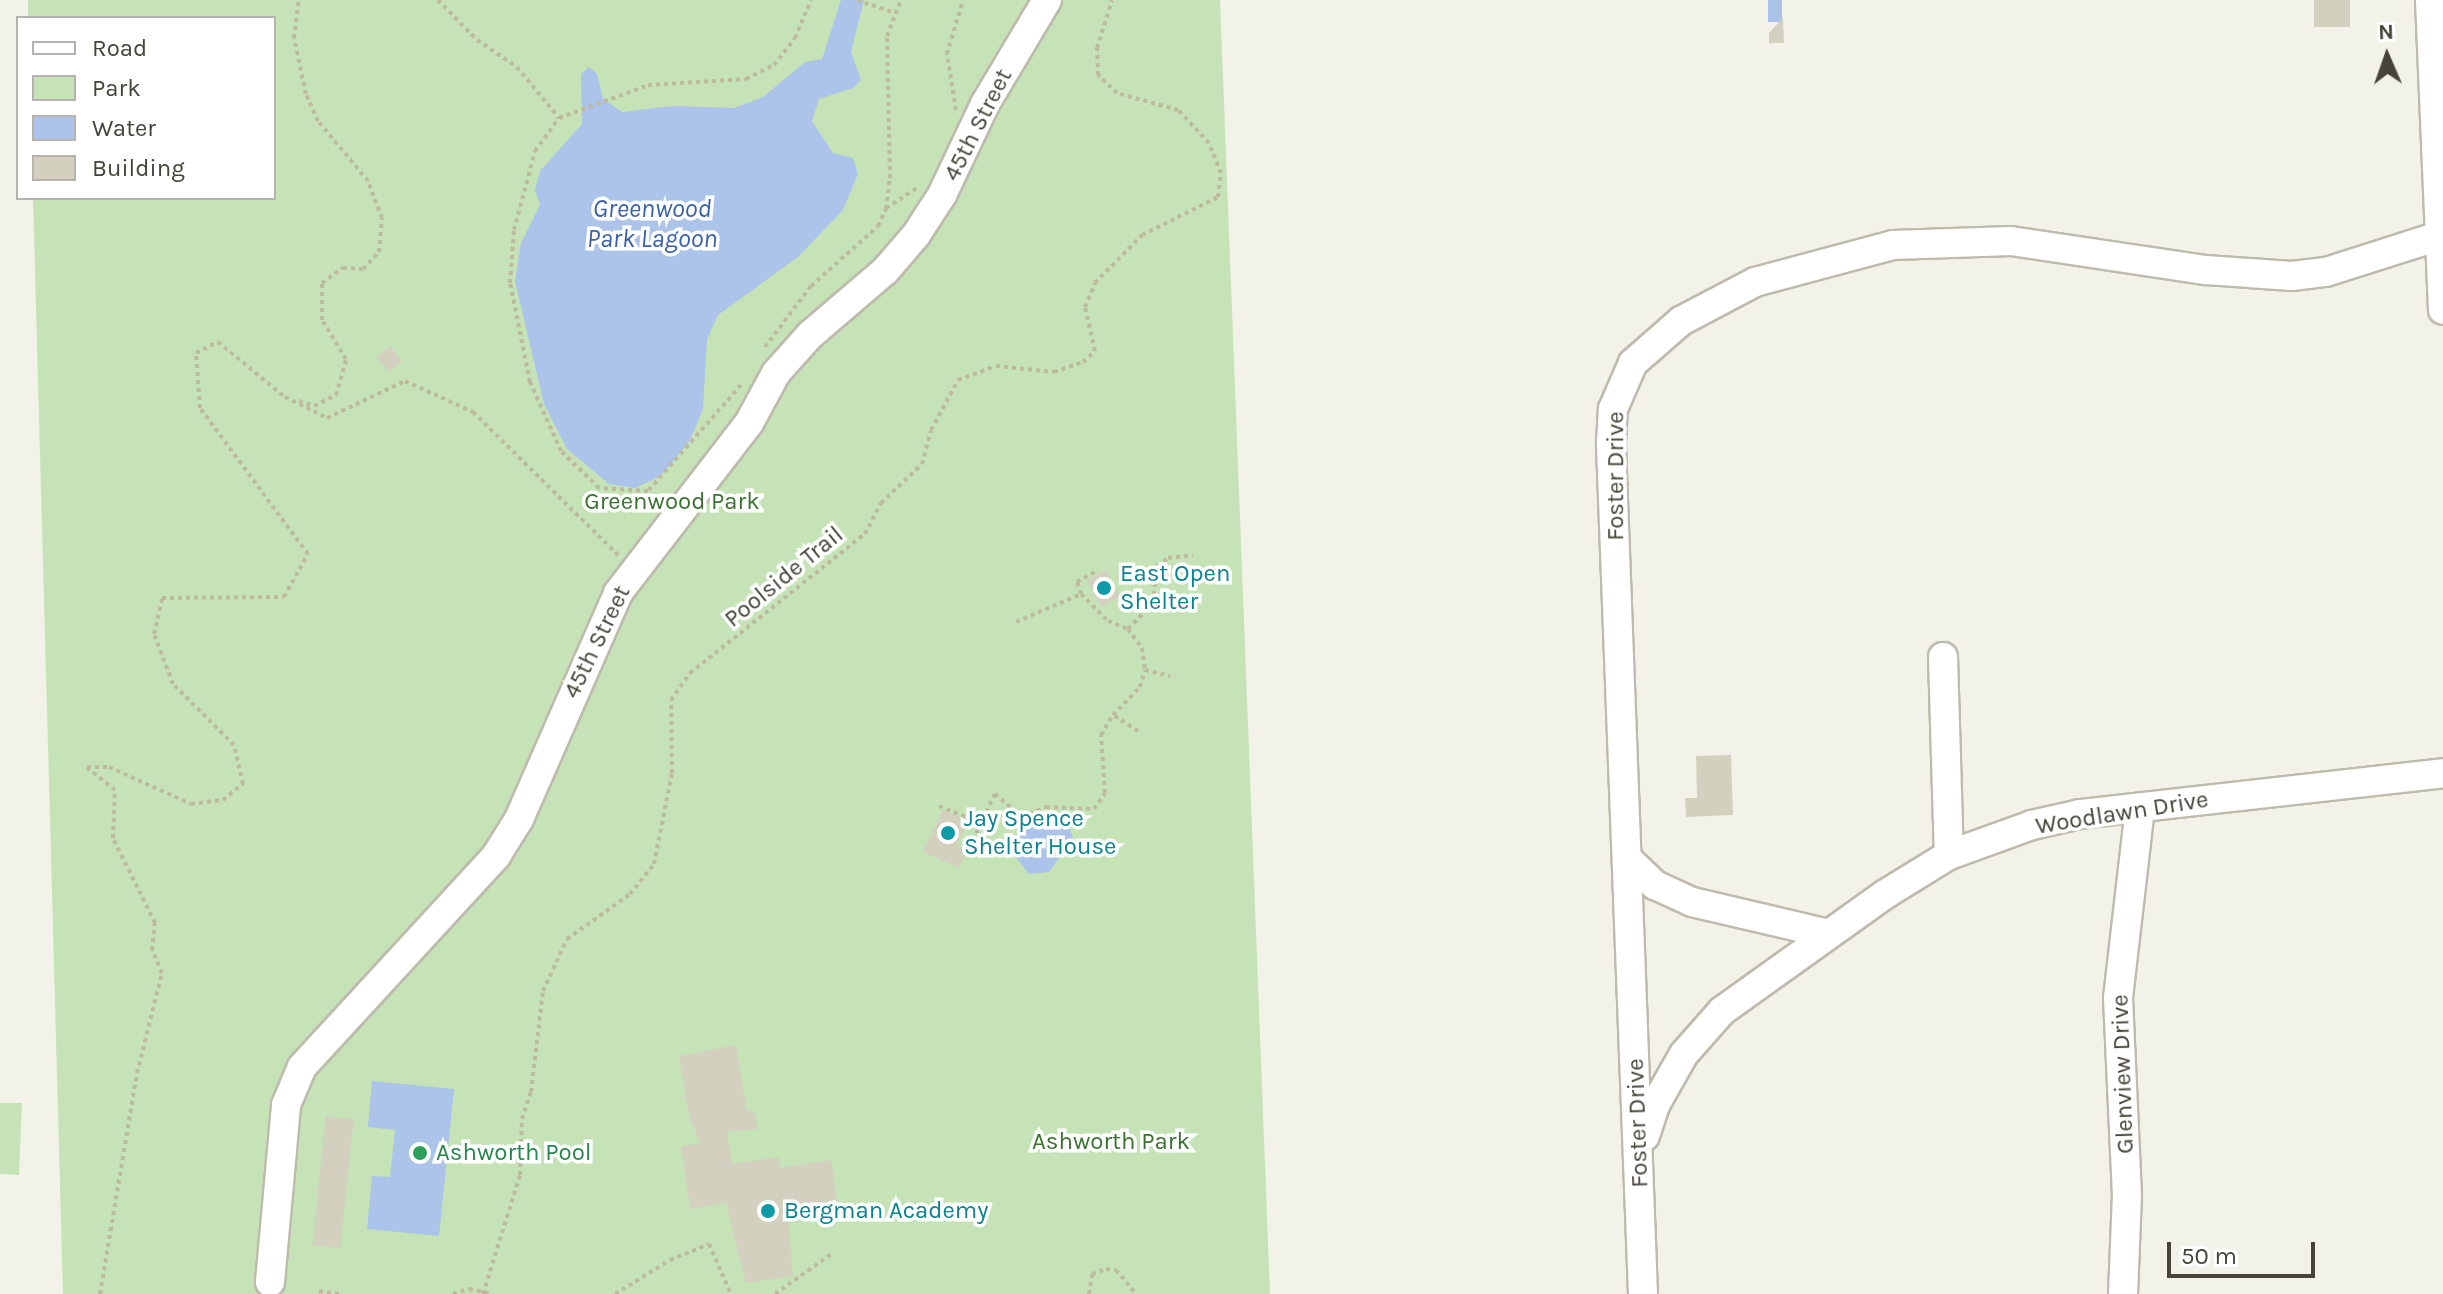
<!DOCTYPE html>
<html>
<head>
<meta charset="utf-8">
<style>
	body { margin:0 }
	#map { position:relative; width:2443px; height:1294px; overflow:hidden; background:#f3f2e9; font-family:Karla,sans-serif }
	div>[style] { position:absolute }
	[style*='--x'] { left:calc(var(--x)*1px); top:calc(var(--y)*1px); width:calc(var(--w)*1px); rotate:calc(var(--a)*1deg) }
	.green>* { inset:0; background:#c5e3b6 }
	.water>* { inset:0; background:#acc3ea; transform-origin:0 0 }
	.building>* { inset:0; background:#d3d0c0; transform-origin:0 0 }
	.path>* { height:4px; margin-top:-2px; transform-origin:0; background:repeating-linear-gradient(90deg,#beba9f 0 4px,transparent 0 8px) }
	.roads { filter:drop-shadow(2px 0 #bebbad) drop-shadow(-2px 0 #bebbad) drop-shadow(0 2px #bebbad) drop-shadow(0 -2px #bebbad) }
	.minor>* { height:28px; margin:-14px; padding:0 14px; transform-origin:14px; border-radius:14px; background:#fff }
	.dots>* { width:22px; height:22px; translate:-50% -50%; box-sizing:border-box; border:4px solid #fff; border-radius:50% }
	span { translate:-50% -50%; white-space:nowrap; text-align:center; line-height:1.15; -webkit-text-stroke:7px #fff; paint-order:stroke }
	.street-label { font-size:24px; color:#464438 }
	.park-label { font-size:24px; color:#3b7231 }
	.culture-label { font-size:24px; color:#0d838f }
	.left { translate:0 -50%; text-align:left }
	.leisure-label { font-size:24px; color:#27864d }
	.water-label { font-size:26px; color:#3b62a8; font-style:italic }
	.legend { position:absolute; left:16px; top:16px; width:260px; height:184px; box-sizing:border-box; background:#fff; border:2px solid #b5b4af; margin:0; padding:10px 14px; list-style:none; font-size:24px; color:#464438 }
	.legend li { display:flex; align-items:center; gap:16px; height:40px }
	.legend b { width:40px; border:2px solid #b5b4af }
	.north { position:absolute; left:2347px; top:16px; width:80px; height:80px; -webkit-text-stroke:6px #fff; paint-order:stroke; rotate:358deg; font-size:22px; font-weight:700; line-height:32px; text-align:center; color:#464438 }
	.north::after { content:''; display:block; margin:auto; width:28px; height:36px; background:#464438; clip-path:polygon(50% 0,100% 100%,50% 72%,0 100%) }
	.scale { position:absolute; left:2167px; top:1242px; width:148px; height:36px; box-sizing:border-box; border:4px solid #464438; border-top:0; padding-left:10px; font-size:24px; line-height:28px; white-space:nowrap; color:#464438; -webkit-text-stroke:6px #fff; paint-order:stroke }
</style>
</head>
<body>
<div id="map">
	<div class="green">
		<div style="clip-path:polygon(28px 0,1220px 0,1270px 1294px,63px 1294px,33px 198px,274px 198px,274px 18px,28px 18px)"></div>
		<div style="clip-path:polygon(0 1103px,22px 1103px,19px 1175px,0 1174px)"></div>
	</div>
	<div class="water">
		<div style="clip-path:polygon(841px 0,864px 0,851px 52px,861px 80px,853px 88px,819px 99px,812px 121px,833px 153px,853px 158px,858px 174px,843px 210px,798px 257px,718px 315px,707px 339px,703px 409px,690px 440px,672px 463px,659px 477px,635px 488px,609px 484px,567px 449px,544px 404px,515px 281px,521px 243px,540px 205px,535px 190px,540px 171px,582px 124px,581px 74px,589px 67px,597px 74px,603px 99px,622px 112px,672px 106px,734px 108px,763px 97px,805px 62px,822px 59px)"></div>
		<div style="left:1768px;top:0;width:14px;height:22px"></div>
		<div style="clip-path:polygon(1050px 811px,1066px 817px,1073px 839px,1049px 872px,1029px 874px,1015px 856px,1014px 839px,1030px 816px)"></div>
		<div style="clip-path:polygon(372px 1081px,454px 1089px,439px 1236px,367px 1229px,372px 1176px,390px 1177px,395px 1130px,368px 1127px)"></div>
	</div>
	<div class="building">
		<div style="left:2314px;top:0;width:36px;height:27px"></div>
		<div style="clip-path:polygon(1783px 18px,1784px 43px,1769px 43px,1769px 33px)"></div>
		<div style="left:390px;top:346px;width:19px;height:17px;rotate:51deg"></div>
		<div style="left:1106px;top:570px;width:30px;height:22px;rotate:62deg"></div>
		<div style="clip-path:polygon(1731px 755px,1733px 815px,1686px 817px,1685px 798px,1697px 798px,1696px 756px)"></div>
		<div style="clip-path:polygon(943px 809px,969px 821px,957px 845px,967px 850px,959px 868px,923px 852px)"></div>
		<div style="clip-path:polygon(736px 1045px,747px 1110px,754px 1112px,758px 1129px,727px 1132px,732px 1164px,779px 1157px,780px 1168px,831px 1160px,838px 1207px,788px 1214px,793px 1276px,746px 1283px,726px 1203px,690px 1209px,681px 1146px,701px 1143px,690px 1121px,679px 1056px)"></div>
		<div style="left:326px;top:1116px;width:28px;height:130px;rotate:6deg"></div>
	</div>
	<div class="path">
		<div style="--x:438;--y:0;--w:56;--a:45.7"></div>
		<div style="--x:477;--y:40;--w:48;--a:34"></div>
		<div style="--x:517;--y:67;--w:66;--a:50.5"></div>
		<div style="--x:857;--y:0;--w:40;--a:18.9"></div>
		<div style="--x:956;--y:110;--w:57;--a:-99.1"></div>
		<div style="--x:947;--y:54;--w:56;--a:-73.5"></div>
		<div style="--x:886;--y:208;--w:38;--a:-33"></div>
		<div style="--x:765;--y:347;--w:76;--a:-53"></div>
		<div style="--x:811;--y:286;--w:90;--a:-41.8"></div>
		<div style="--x:878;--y:226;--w:19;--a:-65"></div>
		<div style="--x:886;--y:209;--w:31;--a:-83"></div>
		<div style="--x:890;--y:178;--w:142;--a:-91.2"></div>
		<div style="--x:887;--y:36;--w:39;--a:-69"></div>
		<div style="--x:741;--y:385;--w:141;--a:131.3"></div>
		<div style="--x:648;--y:491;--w:49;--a:-176.5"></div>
		<div style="--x:599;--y:488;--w:53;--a:-135.8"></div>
		<div style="--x:561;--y:451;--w:76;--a:-114.2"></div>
		<div style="--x:530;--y:382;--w:101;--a:-101.4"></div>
		<div style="--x:510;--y:283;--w:53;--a:-85.7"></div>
		<div style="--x:514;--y:230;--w:82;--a:-75.1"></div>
		<div style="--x:535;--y:151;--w:41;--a:-54"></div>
		<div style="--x:559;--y:118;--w:95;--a:-20.3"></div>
		<div style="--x:648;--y:85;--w:98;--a:-3.5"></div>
		<div style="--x:746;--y:79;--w:31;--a:-27"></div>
		<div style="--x:774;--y:65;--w:34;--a:-52"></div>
		<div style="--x:795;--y:38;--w:41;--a:-67.2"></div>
		<div style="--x:299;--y:401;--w:16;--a:18"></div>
		<div style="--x:314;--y:406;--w:25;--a:-27"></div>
		<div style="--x:336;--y:395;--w:37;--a:-74"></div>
		<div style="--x:346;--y:359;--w:46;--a:-121.6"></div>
		<div style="--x:322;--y:320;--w:37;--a:-90"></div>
		<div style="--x:322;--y:283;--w:26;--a:-36"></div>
		<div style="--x:343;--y:268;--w:20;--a:3"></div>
		<div style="--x:363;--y:269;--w:23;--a:-47"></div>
		<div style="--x:379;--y:252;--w:34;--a:-85"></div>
		<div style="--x:382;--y:218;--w:40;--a:-111"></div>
		<div style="--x:368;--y:181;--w:78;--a:-129.8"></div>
		<div style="--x:318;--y:121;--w:30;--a:-114"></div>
		<div style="--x:306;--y:94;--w:57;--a:-102.1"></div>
		<div style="--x:294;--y:38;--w:38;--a:-83"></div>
		<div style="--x:1081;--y:594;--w:38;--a:45"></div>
		<div style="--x:1108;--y:621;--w:22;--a:22"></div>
		<div style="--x:1128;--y:629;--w:24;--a:54"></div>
		<div style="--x:1142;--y:648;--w:22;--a:82"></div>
		<div style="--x:1145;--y:670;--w:26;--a:13"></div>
		<div style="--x:1016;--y:622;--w:71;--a:-23.3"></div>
		<div style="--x:1081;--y:594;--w:13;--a:-108"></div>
		<div style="--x:1077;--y:582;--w:24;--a:-30"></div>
		<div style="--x:1128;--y:629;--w:36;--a:-46"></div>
		<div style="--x:1153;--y:603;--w:37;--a:-84"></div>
		<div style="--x:1157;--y:566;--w:14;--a:-36"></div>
		<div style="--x:1168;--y:558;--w:25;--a:-7"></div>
		<div style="--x:1138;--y:731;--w:30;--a:-147"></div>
		<div style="--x:1113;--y:715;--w:39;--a:-46"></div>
		<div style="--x:1140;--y:687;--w:18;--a:-74"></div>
		<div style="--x:939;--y:806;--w:45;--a:22"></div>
		<div style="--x:969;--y:848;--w:60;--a:-64.3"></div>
		<div style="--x:995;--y:794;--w:35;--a:40"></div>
		<div style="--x:1022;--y:817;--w:26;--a:-23"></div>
		<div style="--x:1046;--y:807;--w:48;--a:2.4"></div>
		<div style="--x:1094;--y:809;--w:19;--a:-55"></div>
		<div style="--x:1105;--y:793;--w:58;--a:-93.9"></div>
		<div style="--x:1101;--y:735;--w:23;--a:-59"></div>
		<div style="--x:319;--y:1291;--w:21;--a:8"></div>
		<div style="--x:100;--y:1294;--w:224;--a:-80.5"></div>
		<div style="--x:137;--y:1073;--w:103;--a:-76"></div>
		<div style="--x:162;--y:973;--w:25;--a:-113"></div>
		<div style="--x:152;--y:950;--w:27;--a:-84"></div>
		<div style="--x:155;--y:923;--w:95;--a:-116.3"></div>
		<div style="--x:113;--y:838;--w:48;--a:-87.6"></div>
		<div style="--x:115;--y:790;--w:36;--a:-141"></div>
		<div style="--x:87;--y:767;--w:22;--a:0"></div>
		<div style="--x:109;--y:767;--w:90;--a:24.3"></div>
		<div style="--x:191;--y:804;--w:32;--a:-7"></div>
		<div style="--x:223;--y:800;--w:26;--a:-39"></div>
		<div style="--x:243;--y:784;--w:40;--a:-103"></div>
		<div style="--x:234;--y:745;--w:86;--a:-135"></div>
		<div style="--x:173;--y:684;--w:53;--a:-110.8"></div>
		<div style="--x:154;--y:634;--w:37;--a:-77"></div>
		<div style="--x:162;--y:598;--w:122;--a:-0.5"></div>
		<div style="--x:284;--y:597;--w:49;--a:-60.8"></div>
		<div style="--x:308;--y:554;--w:182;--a:-126.5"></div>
		<div style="--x:200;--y:408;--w:55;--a:-94.2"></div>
		<div style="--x:196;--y:353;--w:25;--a:-27"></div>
		<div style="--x:218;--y:342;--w:87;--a:39.4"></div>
		<div style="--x:285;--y:397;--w:47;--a:26.6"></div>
		<div style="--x:327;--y:418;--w:86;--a:-25.4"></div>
		<div style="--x:405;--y:381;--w:75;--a:24.5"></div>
		<div style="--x:473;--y:412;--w:206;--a:44.6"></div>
		<div style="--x:453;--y:1294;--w:17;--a:-17"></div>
		<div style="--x:469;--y:1289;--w:25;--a:12"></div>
		<div style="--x:483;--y:1294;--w:125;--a:-72.7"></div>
		<div style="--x:520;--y:1175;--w:56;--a:-88"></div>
		<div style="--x:522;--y:1119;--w:28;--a:-72"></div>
		<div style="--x:531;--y:1092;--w:102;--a:-83.2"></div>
		<div style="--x:543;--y:991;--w:57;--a:-65.2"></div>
		<div style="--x:567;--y:939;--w:77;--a:-35.5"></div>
		<div style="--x:630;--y:894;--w:38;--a:-51"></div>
		<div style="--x:654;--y:864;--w:93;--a:-78.8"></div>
		<div style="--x:672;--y:773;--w:73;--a:-90.8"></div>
		<div style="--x:671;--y:700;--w:33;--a:-55"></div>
		<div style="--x:690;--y:673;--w:223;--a:-38.5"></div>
		<div style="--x:865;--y:534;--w:35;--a:-63"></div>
		<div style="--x:881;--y:503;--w:57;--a:-43.6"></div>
		<div style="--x:922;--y:464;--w:35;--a:-75"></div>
		<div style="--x:931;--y:430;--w:57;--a:-61.6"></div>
		<div style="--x:958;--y:380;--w:40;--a:-20.2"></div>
		<div style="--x:996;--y:366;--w:58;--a:5.9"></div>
		<div style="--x:1054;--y:372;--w:31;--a:-19"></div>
		<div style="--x:1083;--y:362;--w:16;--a:-43"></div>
		<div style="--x:1095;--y:351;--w:45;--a:-102.8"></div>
		<div style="--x:1085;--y:307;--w:26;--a:-67"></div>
		<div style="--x:1095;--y:283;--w:67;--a:-45.6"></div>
		<div style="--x:1142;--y:235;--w:85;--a:-26.6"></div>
		<div style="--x:1218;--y:197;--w:24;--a:-83"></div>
		<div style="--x:1221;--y:173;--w:32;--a:-112"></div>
		<div style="--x:1209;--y:143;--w:45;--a:-133.2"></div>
		<div style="--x:1178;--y:110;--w:63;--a:-164.4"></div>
		<div style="--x:1117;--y:93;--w:26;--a:-137"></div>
		<div style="--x:1098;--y:75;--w:27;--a:-92"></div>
		<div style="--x:1097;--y:48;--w:50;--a:-72.6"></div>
		<div style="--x:615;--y:1294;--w:65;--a:-31.7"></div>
		<div style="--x:670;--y:1260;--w:42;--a:-22.3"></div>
		<div style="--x:709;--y:1244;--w:55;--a:66.3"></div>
		<div style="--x:775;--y:1294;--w:71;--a:-35.3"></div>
		<div style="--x:1089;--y:1294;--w:20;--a:-81"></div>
		<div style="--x:1092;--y:1274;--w:15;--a:-20"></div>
		<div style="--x:1106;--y:1269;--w:10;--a:6"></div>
		<div style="--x:1116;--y:1270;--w:31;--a:50"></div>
	</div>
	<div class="roads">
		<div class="minor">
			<div style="--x:2430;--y:0;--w:310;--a:87.6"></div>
			<div style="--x:1943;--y:657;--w:198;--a:88.3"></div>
			<div style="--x:1630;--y:861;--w:35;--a:44"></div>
			<div style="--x:1655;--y:885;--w:41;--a:24.7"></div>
			<div style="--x:1692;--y:902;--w:140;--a:13.2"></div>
			<div style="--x:1645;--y:1136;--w:33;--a:-72"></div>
			<div style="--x:1655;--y:1105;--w:59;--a:-60.4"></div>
			<div style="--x:1684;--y:1054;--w:57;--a:-48.5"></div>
			<div style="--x:1722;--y:1011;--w:199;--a:-35.6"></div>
			<div style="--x:1884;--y:895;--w:76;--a:-31.6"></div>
			<div style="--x:1949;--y:855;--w:88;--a:-19.9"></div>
			<div style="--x:2032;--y:825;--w:49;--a:-12.9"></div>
			<div style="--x:2080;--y:814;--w:365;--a:-6.4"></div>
			<div style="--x:270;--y:1282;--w:178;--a:-84.8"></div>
			<div style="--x:286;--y:1105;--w:41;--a:-67.2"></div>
			<div style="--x:302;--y:1067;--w:287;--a:-47.4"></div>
			<div style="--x:496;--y:856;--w:44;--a:-58.1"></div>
			<div style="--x:519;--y:819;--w:247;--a:-66.3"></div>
			<div style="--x:618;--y:593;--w:215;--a:-52.4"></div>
			<div style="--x:749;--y:423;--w:57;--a:-61.6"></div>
			<div style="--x:776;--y:373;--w:51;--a:-48.2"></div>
			<div style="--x:810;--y:335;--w:99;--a:-40.5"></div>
			<div style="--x:885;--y:271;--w:48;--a:-49.3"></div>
			<div style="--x:916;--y:235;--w:48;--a:-57"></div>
			<div style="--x:942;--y:195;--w:101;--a:-64.7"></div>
			<div style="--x:985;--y:104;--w:121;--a:-59.2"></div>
			<div style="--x:1643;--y:1294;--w:851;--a:-92.16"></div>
			<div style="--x:1611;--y:444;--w:35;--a:-87"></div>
			<div style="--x:1613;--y:409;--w:50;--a:-66.5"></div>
			<div style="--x:1633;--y:363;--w:64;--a:-41.2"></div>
			<div style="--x:1681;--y:321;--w:84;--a:-27.8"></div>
			<div style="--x:1755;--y:282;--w:143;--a:-15"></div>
			<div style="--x:1893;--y:245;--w:118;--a:-1.9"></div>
			<div style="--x:2011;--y:241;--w:197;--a:8.5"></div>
			<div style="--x:2206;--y:270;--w:86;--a:4"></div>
			<div style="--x:2292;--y:276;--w:34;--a:-7"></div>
			<div style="--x:2326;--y:272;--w:119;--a:-17.7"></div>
			<div style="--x:2123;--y:1294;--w:98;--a:-87.7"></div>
			<div style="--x:2127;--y:1196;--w:198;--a:-92.6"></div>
			<div style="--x:2118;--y:998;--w:192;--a:-83.4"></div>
		</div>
	</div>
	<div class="dots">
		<div style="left:1104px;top:588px;background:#0f9aa8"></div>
		<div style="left:948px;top:833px;background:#0f9aa8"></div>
		<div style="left:420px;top:1153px;background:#2e9e5b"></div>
		<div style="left:768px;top:1211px;background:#0f9aa8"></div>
	</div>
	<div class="street-label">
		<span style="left:978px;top:125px;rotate:-63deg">45th Street</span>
		<span style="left:1616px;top:476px;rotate:-90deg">Foster Drive</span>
		<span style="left:784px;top:577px;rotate:-39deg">Poolside Trail</span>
		<span style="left:597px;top:642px;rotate:-64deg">45th Street</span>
		<span style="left:2122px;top:813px;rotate:-9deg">Woodlawn Drive</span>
		<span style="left:2123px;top:1074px;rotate:-92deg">Glenview Drive</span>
		<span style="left:1638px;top:1123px;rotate:-92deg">Foster Drive</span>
	</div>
	<div class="park-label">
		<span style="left:672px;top:502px">Greenwood Park</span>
		<span style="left:1111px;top:1142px">Ashworth Park</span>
	</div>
	<div class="culture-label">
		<span class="left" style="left:1120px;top:588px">East Open<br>Shelter</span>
		<span class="left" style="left:964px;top:833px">Jay Spence<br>Shelter House</span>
		<span class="left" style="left:784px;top:1211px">Bergman Academy</span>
	</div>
	<div class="leisure-label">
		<span class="left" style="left:436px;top:1153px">Ashworth Pool</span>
	</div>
	<div class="water-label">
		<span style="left:652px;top:224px">Greenwood<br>Park Lagoon</span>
	</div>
	<ul class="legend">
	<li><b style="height:10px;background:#fff"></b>Road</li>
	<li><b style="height:22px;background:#c5e3b6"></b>Park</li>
	<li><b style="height:22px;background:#acc3ea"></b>Water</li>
	<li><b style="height:22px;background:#d3d0c0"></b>Building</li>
	</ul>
	<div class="north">N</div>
	<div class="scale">50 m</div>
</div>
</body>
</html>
